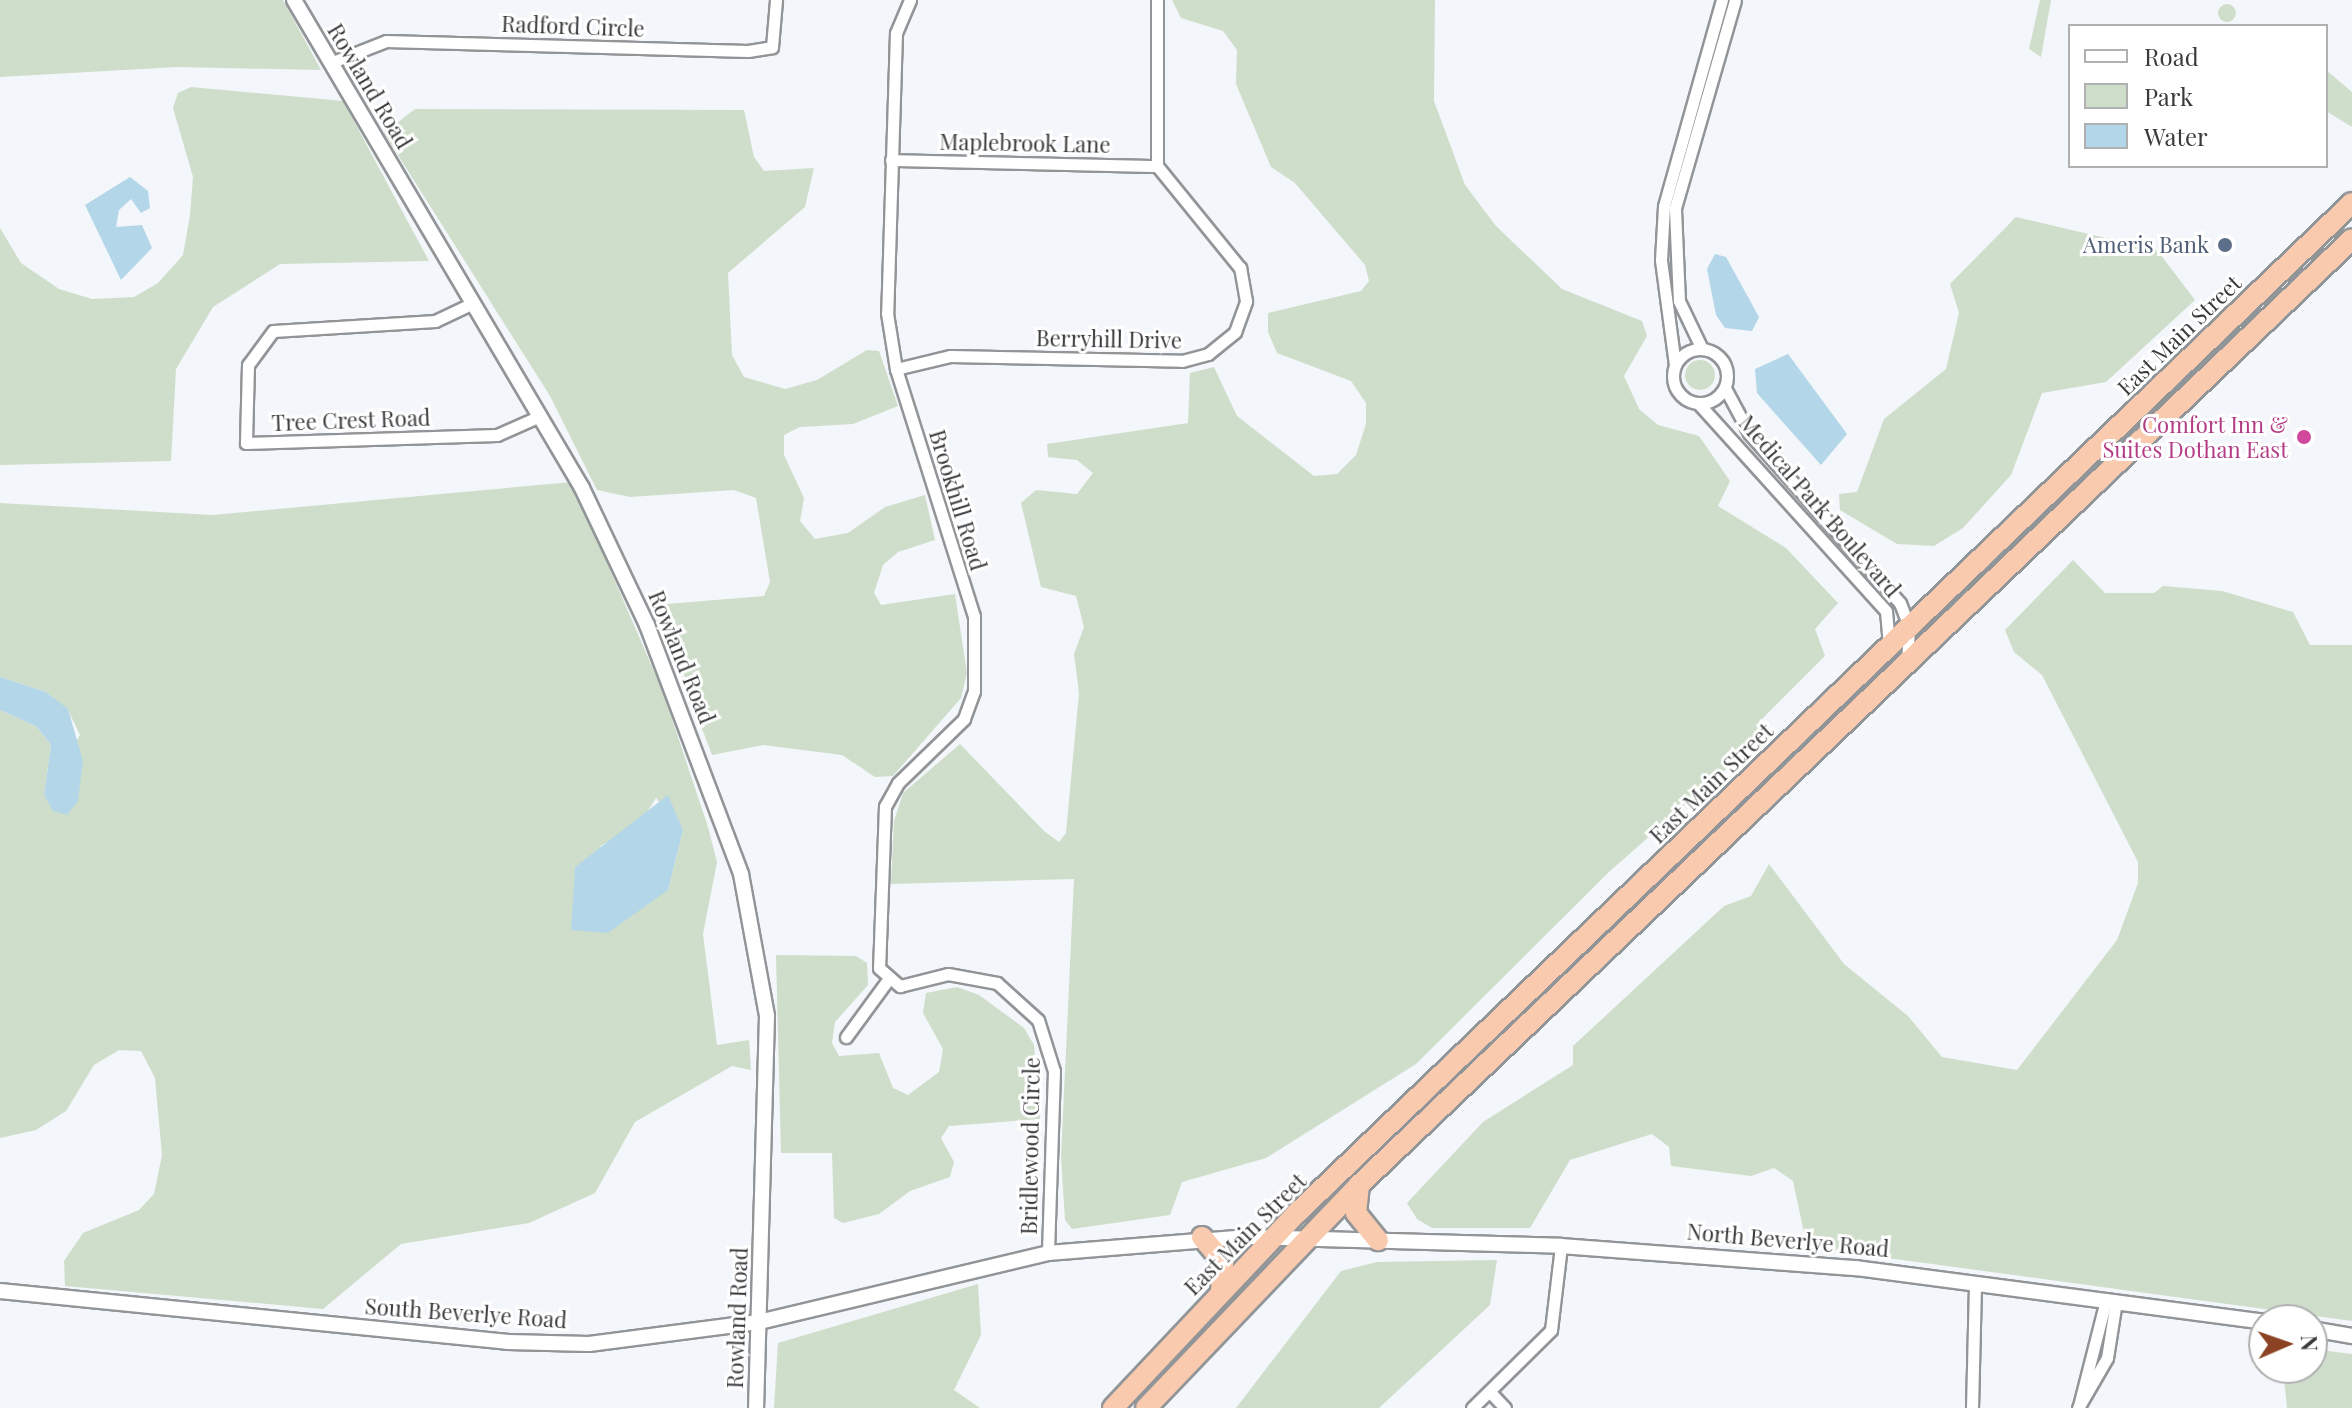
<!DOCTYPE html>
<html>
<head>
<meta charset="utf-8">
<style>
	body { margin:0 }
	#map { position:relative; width:2352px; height:1408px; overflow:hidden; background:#f3f6fa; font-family:"Playfair Display",serif }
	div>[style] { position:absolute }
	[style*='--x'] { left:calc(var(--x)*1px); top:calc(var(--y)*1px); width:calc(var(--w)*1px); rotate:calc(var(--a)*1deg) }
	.green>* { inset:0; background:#cfdeca }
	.round { border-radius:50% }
	.water>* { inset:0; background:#b3d7e8 }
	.roads { filter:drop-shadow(2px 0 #929598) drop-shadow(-2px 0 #929598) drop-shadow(0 2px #929598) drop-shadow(0 -2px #929598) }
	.minor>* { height:11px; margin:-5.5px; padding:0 5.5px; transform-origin:5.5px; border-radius:5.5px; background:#fff }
	.minor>.ring { margin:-5.5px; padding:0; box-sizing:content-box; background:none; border:11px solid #fff; border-radius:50% }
	.tertiary>* { height:14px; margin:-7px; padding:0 7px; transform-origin:7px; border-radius:7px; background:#fff }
	.trunk>* { height:20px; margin:-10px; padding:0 10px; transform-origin:10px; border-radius:10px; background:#facaae }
	.dots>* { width:22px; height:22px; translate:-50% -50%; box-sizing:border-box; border:4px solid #fff; border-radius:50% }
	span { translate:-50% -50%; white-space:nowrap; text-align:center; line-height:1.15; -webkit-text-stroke:6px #fff; paint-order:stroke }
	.street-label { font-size:22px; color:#393a3c }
	.service-label { font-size:22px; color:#4e5e75 }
	.right { translate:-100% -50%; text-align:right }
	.hotel-label { font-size:22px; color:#b23c85 }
	.legend { position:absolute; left:2068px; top:24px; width:260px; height:144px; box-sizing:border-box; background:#fff; border:2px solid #b0b0b1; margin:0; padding:10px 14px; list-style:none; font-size:24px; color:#393a3c }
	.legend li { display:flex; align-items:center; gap:16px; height:40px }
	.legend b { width:40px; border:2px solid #b0b0b1 }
	.north { position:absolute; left:2248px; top:1304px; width:80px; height:80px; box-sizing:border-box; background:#fff; border:2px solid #b0b0b1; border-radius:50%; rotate:88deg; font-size:22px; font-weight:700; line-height:32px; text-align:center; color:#393a3c }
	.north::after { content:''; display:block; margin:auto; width:28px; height:36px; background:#8c4324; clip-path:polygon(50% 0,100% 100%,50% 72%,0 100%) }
</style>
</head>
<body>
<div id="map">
	<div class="green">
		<div style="clip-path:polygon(0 0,283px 0,321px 70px,177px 67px,0 77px)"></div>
		<div style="clip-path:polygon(1172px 0,1435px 0,1434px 101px,1465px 185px,1496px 226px,1562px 289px,1642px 321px,1647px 336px,1624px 376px,1639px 409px,1658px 425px,1699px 436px,1730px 481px,1718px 506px,1786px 548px,1838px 603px,1815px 629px,1825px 656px,1761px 720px,1750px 748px,1610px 871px,1416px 1064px,1266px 1158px,1182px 1182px,1170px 1215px,1072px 1229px,1065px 1220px,1061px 1157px,1074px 879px,891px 884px,894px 821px,903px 793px,960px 744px,1044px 831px,1059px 842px,1066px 833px,1079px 693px,1074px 654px,1084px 627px,1076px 596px,1041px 587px,1021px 503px,1036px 490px,1077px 494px,1093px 473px,1077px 460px,1048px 457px,1047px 444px,1188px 423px,1190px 373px,1214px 367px,1237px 416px,1314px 476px,1337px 474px,1356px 455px,1366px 424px,1366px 403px,1351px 381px,1277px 353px,1268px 332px,1268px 313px,1361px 291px,1369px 281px,1365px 265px,1295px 183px,1271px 167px,1236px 84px,1237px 50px,1223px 31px,1181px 18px)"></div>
		<div style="clip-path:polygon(2040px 0,2051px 0,2041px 57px,2029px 49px)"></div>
		<div class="round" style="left:2218px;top:4px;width:18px;height:18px"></div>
		<div style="clip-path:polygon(2326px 70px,2352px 92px,2352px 127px,2326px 111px)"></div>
		<div style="clip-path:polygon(191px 87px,343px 101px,429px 261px,280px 264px,213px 307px,176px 369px,171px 461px,0 465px,0 228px,21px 263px,59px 289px,92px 299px,134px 297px,158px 283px,183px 255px,190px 215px,193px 177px,173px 108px,178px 93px)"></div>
		<div style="clip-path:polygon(415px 109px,744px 110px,754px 157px,764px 171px,814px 168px,805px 207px,728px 273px,732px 355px,744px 377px,785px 389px,817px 380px,867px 350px,879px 351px,898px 406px,853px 424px,800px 427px,784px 435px,784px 455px,804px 498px,800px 521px,815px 539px,848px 533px,885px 507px,925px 495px,935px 540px,898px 552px,883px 565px,874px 593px,881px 605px,955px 594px,967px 673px,961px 698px,893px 776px,875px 777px,842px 755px,763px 745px,712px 755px,655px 605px,764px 596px,770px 582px,756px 498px,734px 490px,630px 497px,597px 490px,550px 396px,384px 133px)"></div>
		<div style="clip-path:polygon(2016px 217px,2157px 250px,2195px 300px,2106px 382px,2042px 393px,2011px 475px,1963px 528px,1934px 546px,1897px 544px,1840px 510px,1839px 494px,1857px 492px,1884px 419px,1946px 369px,1959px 313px,1950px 284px)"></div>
		<div class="round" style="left:1685px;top:360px;width:30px;height:30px"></div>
		<div style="clip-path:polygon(evenodd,572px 482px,663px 692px,708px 827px,717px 862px,703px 934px,717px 1045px,749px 1040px,751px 1070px,732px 1066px,635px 1122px,595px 1193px,529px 1223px,401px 1244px,323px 1309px,65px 1286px,64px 1261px,83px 1233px,139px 1210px,154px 1194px,162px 1155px,155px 1078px,141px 1051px,119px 1050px,94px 1065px,66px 1111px,36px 1130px,0 1138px,0 710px,36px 726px,51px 745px,44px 795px,80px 735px,68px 710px,46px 692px,0 677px,0 503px,212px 515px,572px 482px,656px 798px,683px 830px,668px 890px,599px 847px,641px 822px,656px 798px)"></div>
		<div style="clip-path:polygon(2073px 560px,2105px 593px,2154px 593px,2163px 586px,2222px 591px,2293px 612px,2310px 645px,2352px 645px,2352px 1321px,1807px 1247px,1793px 1181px,1774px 1168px,1751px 1176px,1671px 1166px,1669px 1147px,1652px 1134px,1570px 1160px,1530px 1228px,1432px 1228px,1417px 1219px,1407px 1203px,1483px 1122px,1573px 1065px,1573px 1046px,1724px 906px,1751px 896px,1769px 864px,1844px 964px,1908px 1016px,1942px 1057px,2017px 1070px,2117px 940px,2138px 883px,2138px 862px,2042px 675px,2014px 652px,2005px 630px)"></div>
		<div style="clip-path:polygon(776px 955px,856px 956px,867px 963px,868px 985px,835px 1022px,832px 1043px,839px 1056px,879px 1053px,893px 1088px,908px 1095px,939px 1072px,943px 1049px,923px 1013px,926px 993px,957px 987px,979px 995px,1024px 1028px,1034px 1045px,1040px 1119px,949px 1126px,941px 1138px,954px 1162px,950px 1177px,910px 1191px,879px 1214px,843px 1223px,834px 1218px,832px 1153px,781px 1153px)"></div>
		<div style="clip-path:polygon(1497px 1260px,1490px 1305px,1379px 1408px,1236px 1408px,1341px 1271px,1377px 1262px)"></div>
		<div style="clip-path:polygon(978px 1284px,981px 1335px,954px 1390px,980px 1408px,774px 1408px,778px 1343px)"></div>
		<div style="clip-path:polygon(2312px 1349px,2352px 1354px,2352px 1408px,2287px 1408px,2283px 1368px,2312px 1368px)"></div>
	</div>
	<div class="water">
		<div style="clip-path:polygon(130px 177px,148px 191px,150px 208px,141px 213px,131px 199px,119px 210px,116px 227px,142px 225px,152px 248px,121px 280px,85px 205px)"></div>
		<div style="clip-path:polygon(1715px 254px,1726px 257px,1759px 317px,1752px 331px,1725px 328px,1716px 315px,1707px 269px)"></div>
		<div style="clip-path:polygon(1788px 354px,1847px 434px,1821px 465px,1757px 393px,1755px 369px)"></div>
		<div style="clip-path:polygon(0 677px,46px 692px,68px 709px,83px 761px,78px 801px,67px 815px,53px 811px,44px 795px,51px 745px,36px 726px,0 710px)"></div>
		<div style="clip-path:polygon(668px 795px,683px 830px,668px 890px,608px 933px,571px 930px,575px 867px)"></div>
	</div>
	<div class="roads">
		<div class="minor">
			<div style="--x:910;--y:0;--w:36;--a:113"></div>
			<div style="--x:896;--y:33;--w:280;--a:91.8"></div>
			<div style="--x:887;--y:313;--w:57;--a:80.9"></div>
			<div style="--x:896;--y:369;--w:259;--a:72.5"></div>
			<div style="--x:974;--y:616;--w:75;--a:90"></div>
			<div style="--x:974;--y:691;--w:30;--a:110"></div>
			<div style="--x:964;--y:719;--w:92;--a:135.9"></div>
			<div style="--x:898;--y:783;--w:26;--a:119"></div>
			<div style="--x:885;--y:806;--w:162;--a:92.1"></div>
			<div style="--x:879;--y:968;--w:28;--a:41"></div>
			<div style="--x:900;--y:986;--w:49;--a:-14"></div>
			<div style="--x:948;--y:974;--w:50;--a:10.4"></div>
			<div style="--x:997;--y:983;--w:55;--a:42.1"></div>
			<div style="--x:1038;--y:1020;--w:53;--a:72.6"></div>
			<div style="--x:1054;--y:1071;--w:182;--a:91.9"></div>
			<div style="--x:330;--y:63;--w:60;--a:-21.4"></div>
			<div style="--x:386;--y:41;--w:362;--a:1.6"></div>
			<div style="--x:748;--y:51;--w:24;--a:-9"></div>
			<div style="--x:772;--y:47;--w:47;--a:-85.1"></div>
			<div style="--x:891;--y:160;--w:266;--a:1.3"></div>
			<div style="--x:473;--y:303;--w:42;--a:154.7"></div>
			<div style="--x:435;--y:321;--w:162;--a:176.5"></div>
			<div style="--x:273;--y:331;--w:42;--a:126.3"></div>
			<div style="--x:248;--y:365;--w:78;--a:91.5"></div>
			<div style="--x:246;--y:443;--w:251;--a:-1.8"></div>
			<div style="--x:497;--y:435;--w:47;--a:-23.8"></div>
			<div class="ring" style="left:1673px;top:349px;width:43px;height:43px"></div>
			<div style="--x:1702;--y:349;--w:53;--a:-115.6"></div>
			<div style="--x:1679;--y:301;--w:93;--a:-92.5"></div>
			<div style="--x:1675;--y:208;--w:216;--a:-73.9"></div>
			<div style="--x:1675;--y:365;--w:106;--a:-97.6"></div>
			<div style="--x:1661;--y:260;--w:54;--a:-86.8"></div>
			<div style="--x:1664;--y:206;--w:214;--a:-74.3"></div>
			<div style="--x:896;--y:369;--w:56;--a:-13.5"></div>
			<div style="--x:950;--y:356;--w:232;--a:1.2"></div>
			<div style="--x:1182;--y:361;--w:27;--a:-15"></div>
			<div style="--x:1208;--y:354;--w:35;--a:-39"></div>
			<div style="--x:1235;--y:332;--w:33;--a:-70"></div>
			<div style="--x:1246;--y:301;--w:34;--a:-100"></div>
			<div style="--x:1240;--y:268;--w:132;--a:-129.1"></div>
			<div style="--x:1157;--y:166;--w:166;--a:-90"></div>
			<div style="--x:1725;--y:388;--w:51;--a:61.9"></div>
			<div style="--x:1749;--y:433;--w:227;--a:48.4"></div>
			<div style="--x:1900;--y:603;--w:25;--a:69"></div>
			<div style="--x:1909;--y:626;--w:35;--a:93"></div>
			<div style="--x:1698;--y:403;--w:280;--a:47.9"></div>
			<div style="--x:1886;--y:611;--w:34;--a:85"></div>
			<div style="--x:846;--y:1037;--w:69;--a:-53.8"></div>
			<div style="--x:1490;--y:1392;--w:22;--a:47"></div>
			<div style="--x:2079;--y:1406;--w:109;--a:-75.7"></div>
			<div style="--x:1472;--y:1408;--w:111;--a:-44.6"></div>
			<div style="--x:1551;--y:1330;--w:85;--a:-83.2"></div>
			<div style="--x:1972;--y:1408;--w:126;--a:-88.6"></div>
			<div style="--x:2078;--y:1408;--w:58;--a:-59.9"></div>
			<div style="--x:2107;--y:1358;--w:58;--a:-81"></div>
		</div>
		<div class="tertiary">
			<div style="--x:294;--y:0;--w:567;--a:59.45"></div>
			<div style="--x:582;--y:488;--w:152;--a:64.6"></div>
			<div style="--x:647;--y:625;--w:266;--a:69.3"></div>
			<div style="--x:741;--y:874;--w:144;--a:79.6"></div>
			<div style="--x:767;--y:1016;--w:392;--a:91.6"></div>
			<div style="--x:0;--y:1291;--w:511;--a:5.73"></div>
			<div style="--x:508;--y:1342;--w:81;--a:1.4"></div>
			<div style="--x:589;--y:1344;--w:171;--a:-7.4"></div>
			<div style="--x:759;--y:1322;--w:297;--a:-13.4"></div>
			<div style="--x:1048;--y:1253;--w:201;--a:-4.6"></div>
			<div style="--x:1248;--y:1237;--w:313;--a:1.6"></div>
			<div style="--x:1561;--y:1246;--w:296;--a:4.3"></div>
			<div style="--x:1856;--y:1268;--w:412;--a:7.5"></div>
			<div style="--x:2312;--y:1329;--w:41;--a:9.9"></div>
		</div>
		<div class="trunk">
			<div style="--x:1359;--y:1185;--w:28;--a:96"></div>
			<div style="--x:1356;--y:1213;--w:35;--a:51"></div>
			<div style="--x:1202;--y:1237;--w:33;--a:50"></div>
			<div style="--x:1223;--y:1262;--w:28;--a:94"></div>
			<div style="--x:1113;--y:1408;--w:270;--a:-46.7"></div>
			<div style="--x:1298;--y:1212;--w:1459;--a:-43.75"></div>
			<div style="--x:1146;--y:1408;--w:308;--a:-46.3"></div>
			<div style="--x:1359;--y:1185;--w:1371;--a:-43.61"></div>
		</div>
	</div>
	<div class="dots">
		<div style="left:2225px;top:245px;background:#5c6f8a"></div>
		<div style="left:2304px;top:437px;background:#d1479c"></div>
	</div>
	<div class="street-label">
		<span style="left:573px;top:26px;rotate:2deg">Radford Circle</span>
		<span style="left:370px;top:86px;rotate:59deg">Rowland Road</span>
		<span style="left:1025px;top:143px;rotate:1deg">Maplebrook Lane</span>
		<span style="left:2179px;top:335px;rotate:-44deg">East Main Street</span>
		<span style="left:1109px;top:339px;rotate:1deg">Berryhill Drive</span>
		<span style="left:351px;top:420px;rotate:-2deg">Tree Crest Road</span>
		<span style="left:958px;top:500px;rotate:73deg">Brookhill Road</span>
		<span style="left:1820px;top:506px;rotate:49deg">Medical Park Boulevard</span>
		<span style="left:682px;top:657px;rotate:68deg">Rowland Road</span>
		<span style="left:1711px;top:783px;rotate:-44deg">East Main Street</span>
		<span style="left:1030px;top:1146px;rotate:-89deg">Bridlewood Circle</span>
		<span style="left:1245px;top:1234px;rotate:-45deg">East Main Street</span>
		<span style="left:1788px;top:1240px;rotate:5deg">North Beverlye Road</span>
		<span style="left:466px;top:1313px;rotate:4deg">South Beverlye Road</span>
		<span style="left:737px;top:1318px;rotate:-88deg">Rowland Road</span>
	</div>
	<div class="service-label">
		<span class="right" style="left:2209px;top:245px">Ameris Bank</span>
	</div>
	<div class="hotel-label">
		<span class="right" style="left:2288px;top:437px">Comfort Inn &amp;<br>Suites Dothan East</span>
	</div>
	<ul class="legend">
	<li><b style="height:10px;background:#fff"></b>Road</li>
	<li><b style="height:22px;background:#cfdeca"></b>Park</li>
	<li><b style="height:22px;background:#b3d7e8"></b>Water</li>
	</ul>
	<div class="north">N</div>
</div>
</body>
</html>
